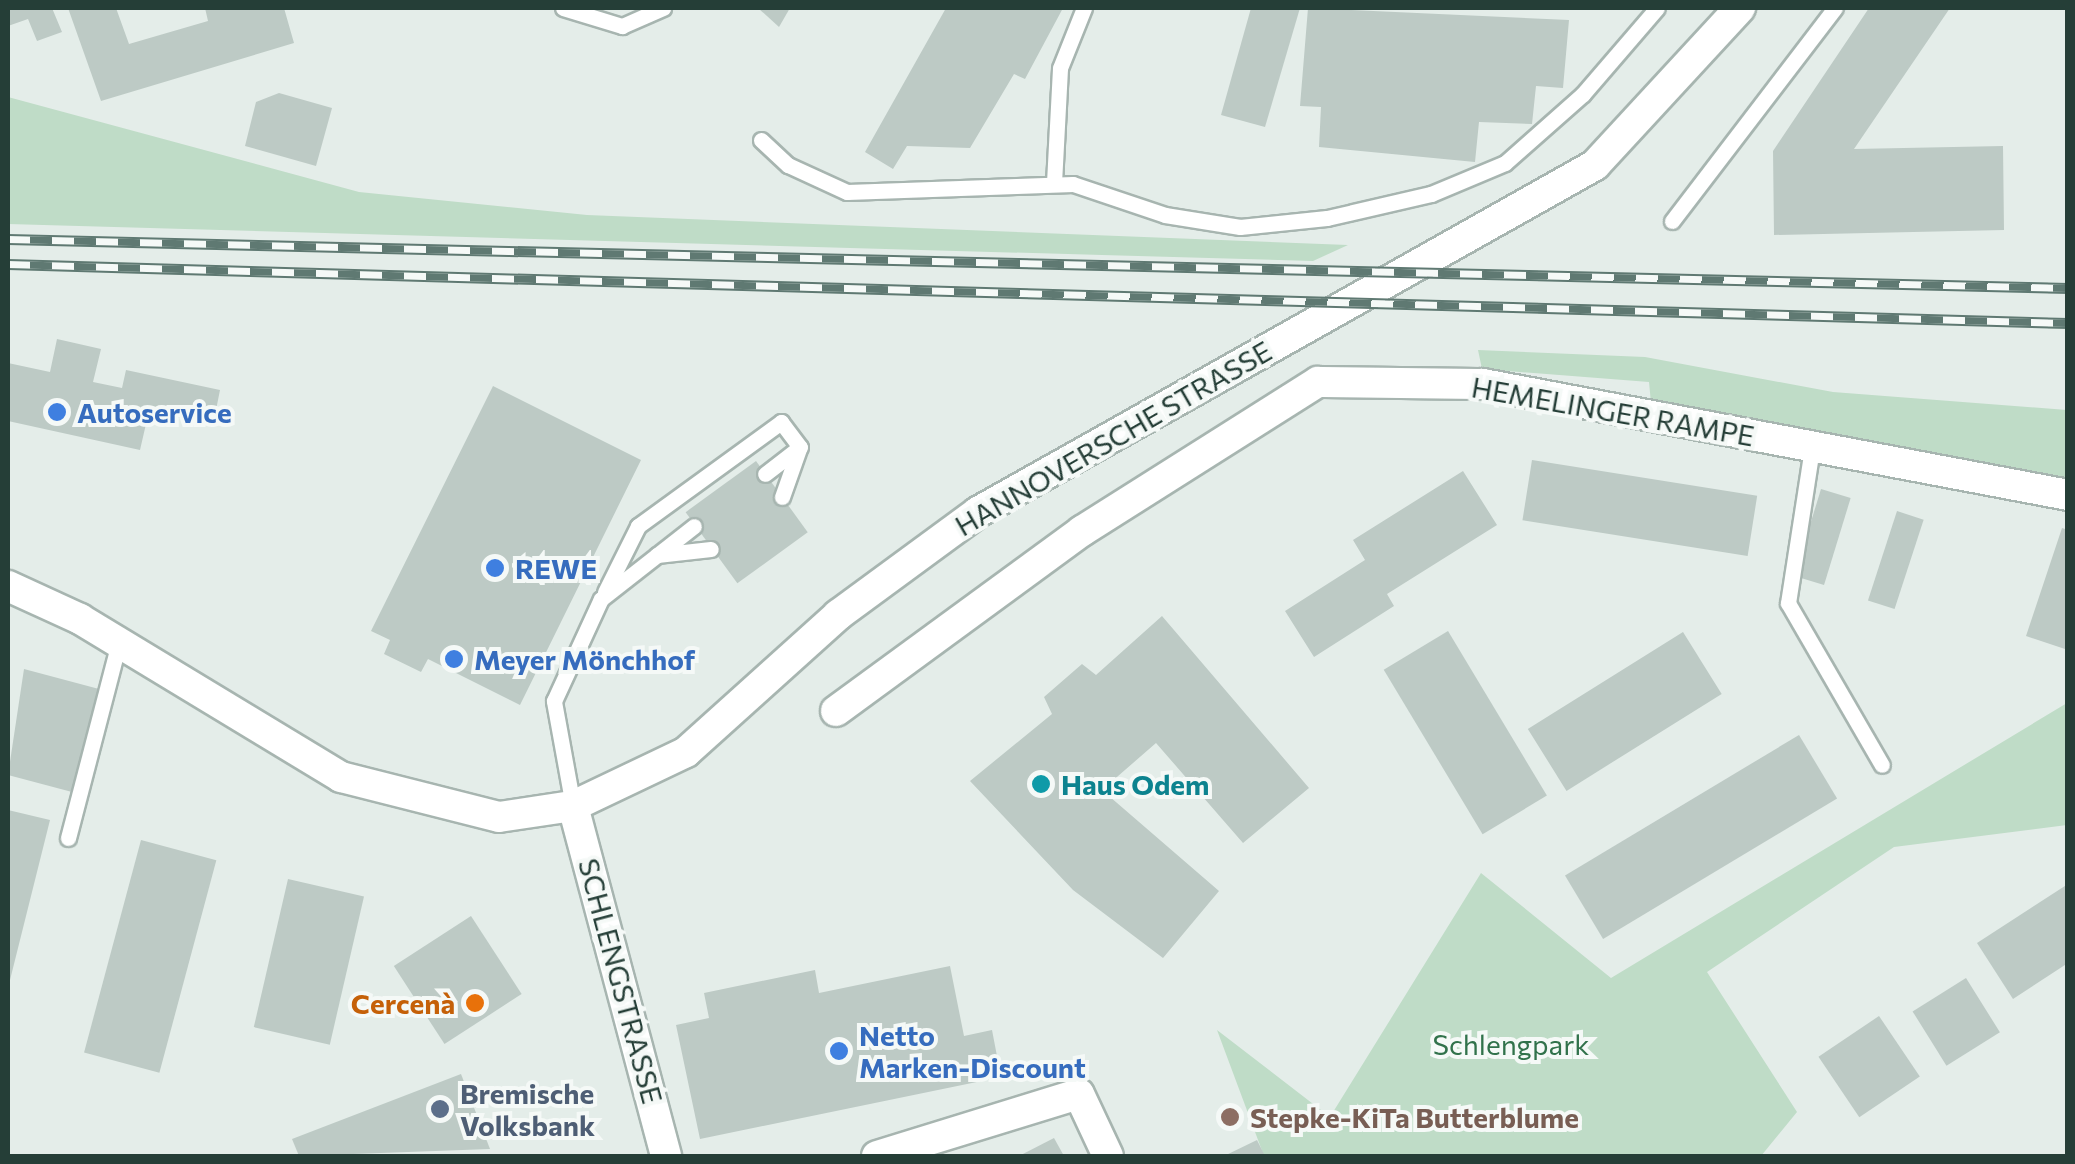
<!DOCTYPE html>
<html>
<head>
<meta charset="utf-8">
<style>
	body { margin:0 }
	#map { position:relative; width:2075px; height:1164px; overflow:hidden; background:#e4ede9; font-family:Commissioner,sans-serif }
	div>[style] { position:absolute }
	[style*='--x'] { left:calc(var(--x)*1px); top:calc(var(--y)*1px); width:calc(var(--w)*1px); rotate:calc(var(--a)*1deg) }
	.green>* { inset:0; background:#bfdcc7 }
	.building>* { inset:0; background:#bdcac5; transform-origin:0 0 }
	.roads { filter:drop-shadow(2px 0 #a7b5b0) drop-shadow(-2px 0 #a7b5b0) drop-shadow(0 2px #a7b5b0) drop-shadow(0 -2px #a7b5b0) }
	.service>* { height:15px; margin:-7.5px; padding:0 7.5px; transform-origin:7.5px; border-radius:7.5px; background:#fff }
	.minor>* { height:30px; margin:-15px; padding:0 15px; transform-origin:15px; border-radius:15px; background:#fff }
	.tertiary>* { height:30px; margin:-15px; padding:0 15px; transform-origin:15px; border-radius:15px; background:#fff }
	.secondary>* { height:30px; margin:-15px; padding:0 15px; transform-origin:15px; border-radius:15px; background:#fff }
	.rail>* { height:11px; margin-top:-5.5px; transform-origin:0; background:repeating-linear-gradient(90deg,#f5f9f7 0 22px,#5f7972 0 44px); box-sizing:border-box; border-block:2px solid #5f7972 }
	.dots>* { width:28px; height:28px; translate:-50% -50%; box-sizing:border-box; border:5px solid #f5f9f7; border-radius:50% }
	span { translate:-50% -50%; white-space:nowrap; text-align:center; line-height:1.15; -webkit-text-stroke:8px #f5f9f7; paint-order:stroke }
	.street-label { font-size:28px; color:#253e37 }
	.shop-label { font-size:28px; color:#366cbe; font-weight:700 }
	.left { translate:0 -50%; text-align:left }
	.culture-label { font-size:28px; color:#0d838f; font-weight:700 }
	.food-label { font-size:28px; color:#c56008; font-weight:700 }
	.right { translate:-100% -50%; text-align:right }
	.park-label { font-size:28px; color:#31724b }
	.service-label { font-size:28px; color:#4e5e75; font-weight:700 }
	.education-label { font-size:28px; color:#785e54; font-weight:700 }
	.frame { position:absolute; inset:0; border:10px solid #253e37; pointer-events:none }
</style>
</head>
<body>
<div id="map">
	<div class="green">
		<div style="clip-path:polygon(8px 97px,359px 192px,587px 215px,1348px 245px,1313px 261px,8px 224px)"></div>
		<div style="clip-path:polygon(1478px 350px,1645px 357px,1833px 392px,2067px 410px,2067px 480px,1651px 403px,1649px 382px,1482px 369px)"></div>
		<div style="clip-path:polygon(2067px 703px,2067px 825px,1894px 847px,1707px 972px,1797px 1112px,1761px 1156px,1264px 1156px,1217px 1030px,1330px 1117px,1481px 873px,1611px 978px)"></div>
	</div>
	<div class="building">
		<div style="clip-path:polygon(8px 8px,52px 8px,62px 32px,37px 41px,28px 19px,8px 26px)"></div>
		<div style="clip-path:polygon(68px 8px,116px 8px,129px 44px,208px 21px,205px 8px,284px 8px,294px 43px,101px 101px)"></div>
		<div style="clip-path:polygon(758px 8px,790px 8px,779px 27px)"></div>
		<div style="clip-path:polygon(946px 8px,1063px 8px,1025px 79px,1014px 74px,970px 148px,907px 146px,893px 169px,865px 152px)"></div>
		<div style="clip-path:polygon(1251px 8px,1300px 8px,1265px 127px,1221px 115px)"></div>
		<div style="clip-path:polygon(1308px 8px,1569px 20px,1563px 88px,1536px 86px,1532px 124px,1479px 122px,1475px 162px,1319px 147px,1321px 107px,1300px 106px)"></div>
		<div style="clip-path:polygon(1869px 8px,1950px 8px,1854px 149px,2003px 146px,2004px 230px,1774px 235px,1773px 151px)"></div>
		<div style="clip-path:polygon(279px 93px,332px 108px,316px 166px,245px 146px,256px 102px)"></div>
		<div style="clip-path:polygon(57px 339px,101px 349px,93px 382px,122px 388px,126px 370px,220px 390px,213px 425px,149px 411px,140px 450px,8px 421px,8px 363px,50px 372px)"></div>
		<div style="clip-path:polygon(493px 386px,641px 460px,520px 705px,428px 659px,421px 672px,384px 654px,390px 640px,371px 631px)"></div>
		<div style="left:1532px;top:460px;width:228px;height:61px;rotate:9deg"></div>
		<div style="left:756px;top:461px;width:88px;height:87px;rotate:54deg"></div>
		<div style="clip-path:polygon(1463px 471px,1497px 525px,1387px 594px,1394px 606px,1314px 657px,1285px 611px,1365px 560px,1353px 540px)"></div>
		<div style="left:1821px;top:489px;width:31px;height:91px;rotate:17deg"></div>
		<div style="left:1897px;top:511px;width:28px;height:94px;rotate:18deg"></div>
		<div style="clip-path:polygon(2062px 528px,2068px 530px,2068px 650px,2026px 636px)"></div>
		<div style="clip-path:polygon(1162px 616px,1309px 788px,1243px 843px,1156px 743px,1102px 790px,1219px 891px,1163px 958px,1073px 890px,970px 781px,1052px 714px,1044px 697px,1082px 664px,1096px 675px)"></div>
		<div style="left:1448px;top:631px;width:192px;height:75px;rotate:59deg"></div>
		<div style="left:1683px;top:632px;width:73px;height:183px;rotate:58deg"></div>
		<div style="clip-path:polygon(24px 669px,99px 689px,72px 792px,8px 775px)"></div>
		<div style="left:1799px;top:735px;width:74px;height:273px;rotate:59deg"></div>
		<div style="clip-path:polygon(8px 810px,50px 820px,9px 984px,8px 983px)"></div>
		<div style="left:141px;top:840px;width:78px;height:220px;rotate:15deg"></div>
		<div style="left:288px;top:879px;width:78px;height:152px;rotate:13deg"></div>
		<div style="clip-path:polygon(2068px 884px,2068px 963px,2013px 999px,1977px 943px)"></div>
		<div style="left:471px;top:916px;width:93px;height:92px;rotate:57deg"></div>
		<div style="clip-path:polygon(950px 966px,964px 1036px,992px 1030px,1001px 1077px,700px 1139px,676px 1025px,709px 1018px,704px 993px,815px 970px,819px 993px)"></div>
		<div style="left:1966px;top:978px;width:64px;height:63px;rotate:58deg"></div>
		<div style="left:1879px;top:1016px;width:73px;height:73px;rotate:56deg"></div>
		<div style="clip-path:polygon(461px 1074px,490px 1149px,299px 1156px,292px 1139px)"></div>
		<div style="clip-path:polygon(1054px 1138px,1064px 1156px,1019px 1156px)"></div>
		<div style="clip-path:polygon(1257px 1140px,1265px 1156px,1224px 1156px)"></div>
	</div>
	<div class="roads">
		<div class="service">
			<div style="--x:563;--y:8;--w:62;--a:17"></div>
			<div style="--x:622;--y:26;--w:45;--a:-23.7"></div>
			<div style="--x:761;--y:140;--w:37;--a:43"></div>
			<div style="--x:788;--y:165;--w:65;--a:24.6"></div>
			<div style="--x:847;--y:192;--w:226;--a:-2"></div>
			<div style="--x:1073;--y:184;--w:97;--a:18.6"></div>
			<div style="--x:1165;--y:215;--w:76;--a:9.1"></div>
			<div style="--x:1240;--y:227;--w:87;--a:-5.9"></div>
			<div style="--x:1327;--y:218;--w:107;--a:-13"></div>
			<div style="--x:1431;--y:194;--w:80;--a:-22.7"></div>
			<div style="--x:1505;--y:163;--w:104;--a:-41.5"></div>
			<div style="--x:1583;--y:94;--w:113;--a:-49.3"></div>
			<div style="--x:1054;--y:183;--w:115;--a:-87"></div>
			<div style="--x:1060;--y:68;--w:65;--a:-68.2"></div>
			<div style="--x:1672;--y:221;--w:268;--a:-52.6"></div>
			<div style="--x:1812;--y:448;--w:157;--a:98.8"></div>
			<div style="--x:1788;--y:603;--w:187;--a:59.9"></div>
			<div style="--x:782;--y:497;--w:51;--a:-70.5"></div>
			<div style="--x:657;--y:555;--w:54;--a:-6.3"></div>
			<div style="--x:605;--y:592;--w:74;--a:-63.4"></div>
			<div style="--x:638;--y:526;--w:177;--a:-36"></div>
			<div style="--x:781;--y:422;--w:31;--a:53"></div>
			<div style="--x:800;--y:447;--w:44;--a:142.4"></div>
			<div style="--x:573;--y:806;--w:107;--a:-100.3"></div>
			<div style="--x:554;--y:701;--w:112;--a:-65.3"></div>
			<div style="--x:601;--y:599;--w:118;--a:-38.1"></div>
			<div style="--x:68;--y:838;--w:203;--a:-75.4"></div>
		</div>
		<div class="minor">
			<div style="--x:836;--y:711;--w:305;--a:-36.2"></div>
			<div style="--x:1082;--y:531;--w:279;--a:-32.3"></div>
			<div style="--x:1318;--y:382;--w:165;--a:0.7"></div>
			<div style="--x:1483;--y:384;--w:595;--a:10.74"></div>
			<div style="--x:877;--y:1156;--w:211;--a:-17.1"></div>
			<div style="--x:1079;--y:1094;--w:68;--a:64.9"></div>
		</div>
		<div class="tertiary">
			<div style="--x:573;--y:806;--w:362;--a:75.1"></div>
		</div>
		<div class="secondary">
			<div style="--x:8;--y:586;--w:79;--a:24.6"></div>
			<div style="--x:80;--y:619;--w:305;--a:31.2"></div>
			<div style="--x:341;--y:777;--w:163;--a:14.2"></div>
			<div style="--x:499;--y:817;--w:75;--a:-8.5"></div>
			<div style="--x:573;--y:806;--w:125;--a:-25.5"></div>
			<div style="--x:686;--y:752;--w:205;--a:-42"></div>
			<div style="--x:838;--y:615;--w:174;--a:-36.3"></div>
			<div style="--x:978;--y:512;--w:708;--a:-29.35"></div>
			<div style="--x:1595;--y:165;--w:214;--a:-47.3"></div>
		</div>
	</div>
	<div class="rail">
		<div style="--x:8;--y:239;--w:2061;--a:1.36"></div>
		<div style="--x:8;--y:264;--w:2061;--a:1.64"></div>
	</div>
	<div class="dots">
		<div style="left:57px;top:412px;background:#3f7fe0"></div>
		<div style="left:495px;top:568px;background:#3f7fe0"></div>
		<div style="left:454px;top:659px;background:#3f7fe0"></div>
		<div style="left:1041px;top:784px;background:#0f9aa8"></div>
		<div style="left:475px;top:1003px;background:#e8710a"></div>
		<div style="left:839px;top:1051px;background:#3f7fe0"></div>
		<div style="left:440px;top:1109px;background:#5c6f8a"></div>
		<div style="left:1230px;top:1117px;background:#8d6e63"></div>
	</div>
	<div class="street-label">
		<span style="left:1613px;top:411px;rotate:10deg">HEMELINGER RAMPE</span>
		<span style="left:1113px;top:438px;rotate:-30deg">HANNOVERSCHE STRASSE</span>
		<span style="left:621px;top:981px;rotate:75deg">SCHLENGSTRASSE</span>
	</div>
	<div class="shop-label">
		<span class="left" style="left:77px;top:412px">Autoservice</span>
		<span class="left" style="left:515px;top:568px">REWE</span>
		<span class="left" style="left:474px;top:659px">Meyer Mönchhof</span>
		<span class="left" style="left:859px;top:1051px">Netto<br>Marken-Discount</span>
	</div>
	<div class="culture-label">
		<span class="left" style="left:1061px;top:784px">Haus Odem</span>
	</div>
	<div class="food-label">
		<span class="right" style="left:455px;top:1003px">Cercenà</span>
	</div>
	<div class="park-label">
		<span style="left:1511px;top:1044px">Schlengpark</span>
	</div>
	<div class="service-label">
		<span class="left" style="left:460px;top:1109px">Bremische<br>Volksbank</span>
	</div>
	<div class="education-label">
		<span class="left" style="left:1250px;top:1117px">Stepke-KiTa Butterblume</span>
	</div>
	<div class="frame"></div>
</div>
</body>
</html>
